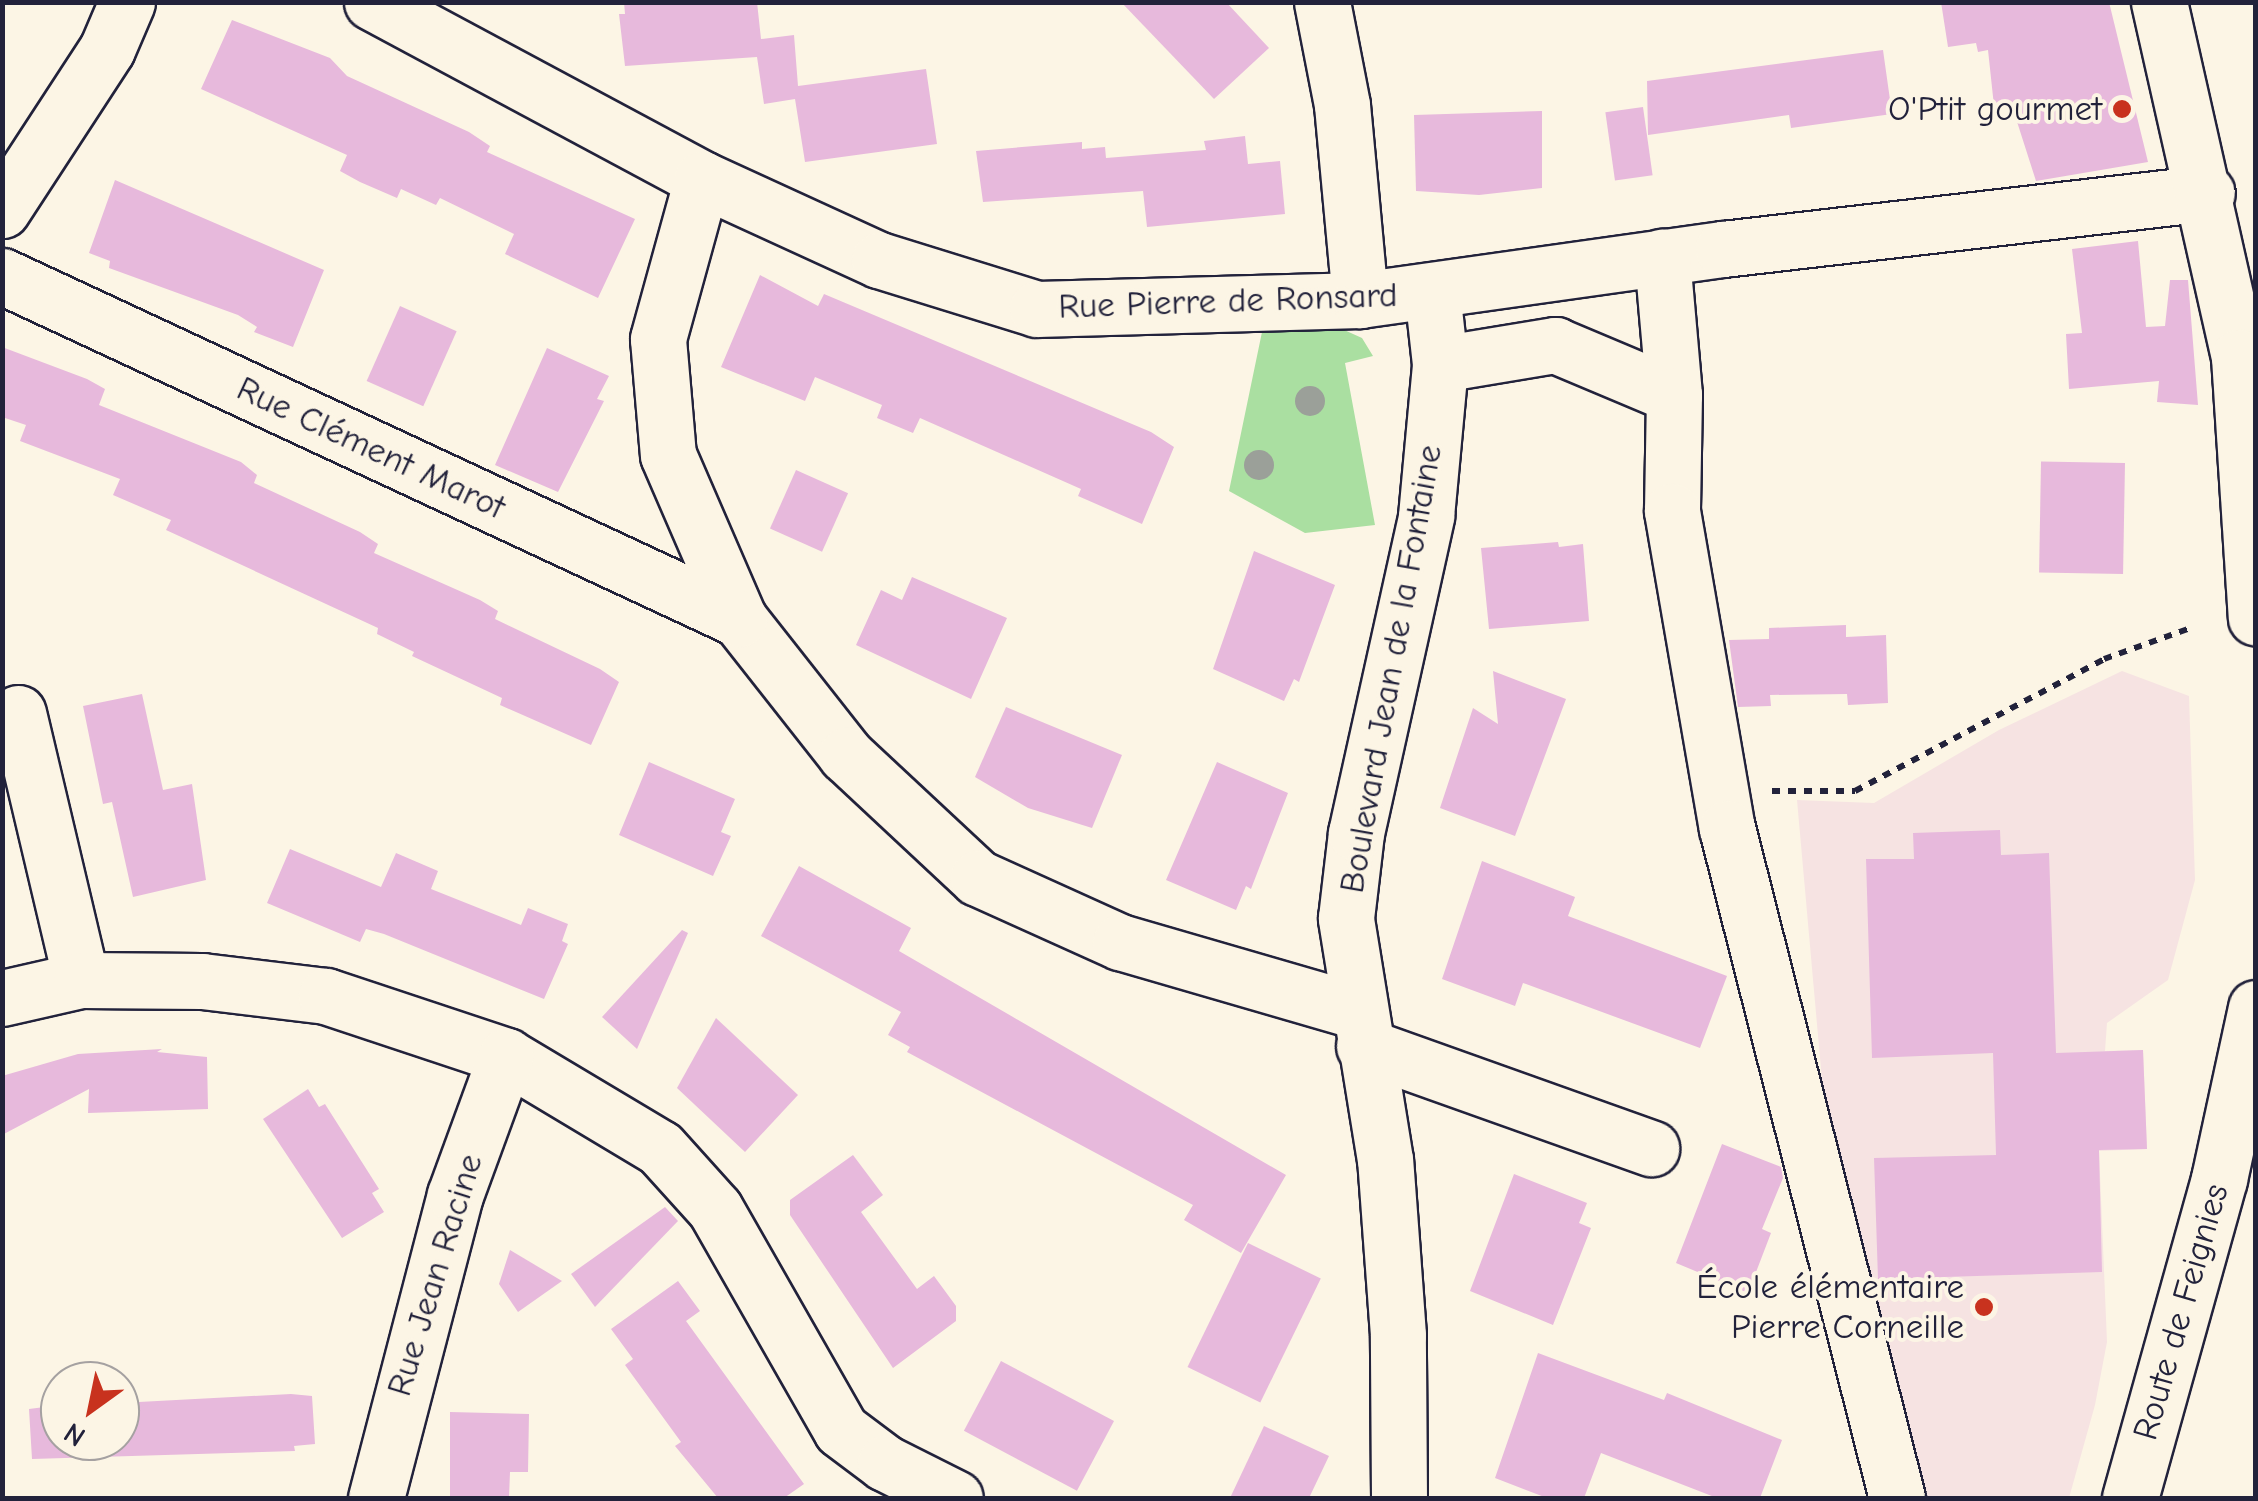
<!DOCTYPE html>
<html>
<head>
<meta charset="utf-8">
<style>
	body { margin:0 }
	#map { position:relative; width:2258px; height:1501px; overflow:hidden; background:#fcf5e5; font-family:"Comic Neue",sans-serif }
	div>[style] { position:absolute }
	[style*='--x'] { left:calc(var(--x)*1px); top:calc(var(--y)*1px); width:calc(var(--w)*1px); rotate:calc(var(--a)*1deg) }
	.built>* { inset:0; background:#f6e3e2 }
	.green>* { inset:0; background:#aadfa1 }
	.building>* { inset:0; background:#e7b9dc; transform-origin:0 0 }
	.path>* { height:6px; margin-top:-3px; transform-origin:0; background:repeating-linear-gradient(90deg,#22223b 0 8px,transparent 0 16px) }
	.roads { filter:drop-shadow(2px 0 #22223b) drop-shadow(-2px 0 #22223b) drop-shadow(0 2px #22223b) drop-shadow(0 -2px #22223b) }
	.minor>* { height:55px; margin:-27.5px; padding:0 27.5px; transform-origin:27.5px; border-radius:27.5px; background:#fcf5e5 }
	.trees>* { width:30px; height:30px; margin:-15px; border-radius:50%; background:#9ba099 }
	.dots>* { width:28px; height:28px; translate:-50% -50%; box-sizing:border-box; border:5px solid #fcf5e5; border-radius:50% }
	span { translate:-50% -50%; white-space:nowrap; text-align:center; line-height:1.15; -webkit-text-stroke:8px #fcf5e5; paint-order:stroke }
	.poi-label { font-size:35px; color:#22223b }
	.right { translate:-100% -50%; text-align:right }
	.street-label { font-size:35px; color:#22223b }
	.frame { position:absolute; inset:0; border:5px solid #22223b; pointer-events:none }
	.north { position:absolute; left:40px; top:1361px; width:100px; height:100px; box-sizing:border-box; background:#fcf5e5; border:2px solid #a5a1a1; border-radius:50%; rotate:213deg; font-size:28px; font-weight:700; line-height:40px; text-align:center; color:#22223b }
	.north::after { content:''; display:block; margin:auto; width:35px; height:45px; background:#c8321e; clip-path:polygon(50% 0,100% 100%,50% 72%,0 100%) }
</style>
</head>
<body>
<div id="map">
	<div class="built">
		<div style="clip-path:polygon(2122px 671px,2189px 696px,2195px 880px,2168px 980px,2107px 1023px,2105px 1051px,2143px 1050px,2147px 1149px,2099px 1151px,2107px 1342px,2095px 1405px,2069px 1498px,1909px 1498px,1830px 1170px,1797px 800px,1874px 803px,1999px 730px)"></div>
	</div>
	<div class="green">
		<div style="clip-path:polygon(1342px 329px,1362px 338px,1373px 356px,1345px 363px,1375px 525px,1305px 533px,1229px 491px,1262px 332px)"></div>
	</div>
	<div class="building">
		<div style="clip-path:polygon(624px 2px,757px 2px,761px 39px,794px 35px,798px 86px,926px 69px,937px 144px,805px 162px,795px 99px,764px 104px,757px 57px,625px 66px,619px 14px,625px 14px)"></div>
		<div style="clip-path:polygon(1121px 2px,1226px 2px,1269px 48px,1214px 99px)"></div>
		<div style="clip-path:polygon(1941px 2px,2109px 2px,2148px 162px,2036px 181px,2011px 103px,1994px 106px,1988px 50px,1978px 52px,1976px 43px,1948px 47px)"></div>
		<div style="clip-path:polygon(232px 20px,330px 58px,347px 76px,469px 132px,490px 146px,487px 152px,635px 219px,598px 298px,505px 254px,514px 234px,440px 198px,436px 205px,401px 189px,397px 198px,360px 182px,340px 171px,347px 155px,201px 89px)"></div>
		<div style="clip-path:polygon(1883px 50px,1892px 114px,1791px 128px,1789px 115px,1648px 135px,1647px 81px)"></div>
		<div style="left:1643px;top:107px;width:69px;height:38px;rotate:82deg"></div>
		<div style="clip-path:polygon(1542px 111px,1542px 188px,1479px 195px,1416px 191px,1414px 115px)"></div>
		<div style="clip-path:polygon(1245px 136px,1248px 164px,1280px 161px,1285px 214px,1147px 227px,1143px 191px,983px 202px,976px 151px,1082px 142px,1082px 149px,1105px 147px,1106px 158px,1206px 150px,1204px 141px)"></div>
		<div style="clip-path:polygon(115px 180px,324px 270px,293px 347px,254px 332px,257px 327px,238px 315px,109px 268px,110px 261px,89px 253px)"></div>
		<div style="clip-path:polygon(2138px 241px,2146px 327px,2165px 326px,2170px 280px,2188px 280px,2198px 405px,2157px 402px,2159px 381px,2069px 389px,2066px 334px,2082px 333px,2072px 249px)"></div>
		<div style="clip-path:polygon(760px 275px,818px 306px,824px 294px,1151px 432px,1174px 447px,1142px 524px,1078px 496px,1081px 489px,920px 418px,913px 433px,877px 418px,882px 405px,815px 377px,805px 401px,721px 367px)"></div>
		<div style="left:400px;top:306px;width:62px;height:82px;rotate:24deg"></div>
		<div style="clip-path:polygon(2px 347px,87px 379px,105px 389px,99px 405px,241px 462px,257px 475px,254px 483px,360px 532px,378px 544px,374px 553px,480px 600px,498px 611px,495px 619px,600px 669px,619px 682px,591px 745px,500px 705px,502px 698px,412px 656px,414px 652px,377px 634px,378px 628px,166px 530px,171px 520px,113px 495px,120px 479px,20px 441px,26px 425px,2px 417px)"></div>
		<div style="clip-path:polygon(547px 348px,609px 376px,597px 399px,604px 401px,558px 492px,495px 465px)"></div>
		<div style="left:2125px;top:463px;width:111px;height:84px;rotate:91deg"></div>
		<div style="left:796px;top:470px;width:57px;height:64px;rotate:24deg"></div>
		<div style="clip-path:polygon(1558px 542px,1559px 547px,1583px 544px,1589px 621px,1489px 629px,1481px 548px)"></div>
		<div style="clip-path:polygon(1254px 551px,1335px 585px,1299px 682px,1294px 679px,1284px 701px,1213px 669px)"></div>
		<div style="clip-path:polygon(912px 577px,1007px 618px,971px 699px,856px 645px,881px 590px,902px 600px)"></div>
		<div style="clip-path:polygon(1846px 625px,1846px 637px,1886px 635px,1888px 703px,1848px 705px,1847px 694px,1770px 695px,1771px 706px,1738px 707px,1729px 640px,1769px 639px,1769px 628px)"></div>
		<div style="clip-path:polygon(1493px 671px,1566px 699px,1515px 836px,1440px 808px,1473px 708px,1498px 724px)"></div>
		<div style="clip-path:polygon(142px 694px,163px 790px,192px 784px,206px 880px,133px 897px,112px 802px,103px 804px,83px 706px)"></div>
		<div style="clip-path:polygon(1006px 707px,1122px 755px,1092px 828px,1028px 808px,975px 777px)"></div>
		<div style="clip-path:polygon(649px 762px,735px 799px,721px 832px,731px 836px,713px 876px,619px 835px)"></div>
		<div style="clip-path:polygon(1217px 762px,1288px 793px,1251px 889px,1246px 886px,1236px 910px,1166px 880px)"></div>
		<div style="clip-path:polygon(2000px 830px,2001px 855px,2049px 853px,2056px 1053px,2143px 1050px,2147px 1149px,2099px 1150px,2102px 1272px,1878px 1279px,1874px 1158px,1996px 1155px,1993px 1053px,1872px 1058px,1866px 859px,1914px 859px,1913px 833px)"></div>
		<div style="clip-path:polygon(290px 849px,381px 887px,396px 853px,438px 871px,431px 889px,521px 925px,528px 908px,568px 924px,562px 941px,568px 944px,544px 999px,384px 934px,366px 929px,360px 942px,267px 903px)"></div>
		<div style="clip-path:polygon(1482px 861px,1575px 897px,1568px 916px,1727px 976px,1700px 1048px,1523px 983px,1515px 1006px,1442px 979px)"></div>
		<div style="clip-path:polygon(799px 866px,911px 928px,899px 951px,1286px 1175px,1241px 1253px,1184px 1220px,1193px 1205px,907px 1052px,910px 1047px,888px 1035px,901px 1012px,761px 936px)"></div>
		<div style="clip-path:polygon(682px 930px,688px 933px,637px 1049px,602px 1017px)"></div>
		<div style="clip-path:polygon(716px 1018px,798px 1095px,745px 1152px,677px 1088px)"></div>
		<div style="clip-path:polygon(162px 1049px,157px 1052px,207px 1057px,208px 1109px,88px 1113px,89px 1089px,2px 1135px,2px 1076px,78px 1054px)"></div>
		<div style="clip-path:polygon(308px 1089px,319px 1107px,325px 1104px,379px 1189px,372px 1193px,384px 1212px,342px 1238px,263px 1119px)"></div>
		<div style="clip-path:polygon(1722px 1144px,1781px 1167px,1783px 1178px,1762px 1229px,1771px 1233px,1748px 1293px,1676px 1263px)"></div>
		<div style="clip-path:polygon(853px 1155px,883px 1195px,861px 1212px,917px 1289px,934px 1276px,956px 1306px,956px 1321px,893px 1368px,790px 1215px,790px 1200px)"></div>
		<div style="clip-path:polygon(1514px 1174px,1587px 1203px,1579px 1223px,1591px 1228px,1553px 1325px,1470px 1291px)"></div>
		<div style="clip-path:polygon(665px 1207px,678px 1221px,595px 1307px,571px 1274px)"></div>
		<div style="left:1248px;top:1243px;width:81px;height:138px;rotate:26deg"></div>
		<div style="clip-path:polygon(510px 1250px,562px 1281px,518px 1312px,499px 1284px)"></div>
		<div style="clip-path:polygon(678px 1281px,700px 1311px,686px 1321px,804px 1484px,784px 1498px,718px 1498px,675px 1446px,681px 1442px,625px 1365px,633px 1359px,611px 1329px)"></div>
		<div style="clip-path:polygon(1538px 1353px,1664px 1400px,1667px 1393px,1782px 1440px,1760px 1498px,1717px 1498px,1601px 1453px,1584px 1498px,1547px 1498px,1495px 1478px)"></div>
		<div style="left:1001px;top:1361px;width:128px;height:79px;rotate:28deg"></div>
		<div style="clip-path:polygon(291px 1394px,312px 1396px,315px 1444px,294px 1446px,295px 1451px,32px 1459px,29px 1409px,60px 1405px,60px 1441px,120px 1441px,120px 1403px)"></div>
		<div style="clip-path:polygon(450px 1412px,529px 1414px,528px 1472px,510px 1472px,509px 1498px,450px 1498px)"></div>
		<div style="clip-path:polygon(1264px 1426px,1329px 1456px,1309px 1498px,1230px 1498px)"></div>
	</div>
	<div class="path">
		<div style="--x:1772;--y:791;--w:83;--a:0"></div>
		<div style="--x:1855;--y:791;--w:282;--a:-27.9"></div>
		<div style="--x:2104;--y:659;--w:89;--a:-19.7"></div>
	</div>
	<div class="roads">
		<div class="minor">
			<div style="--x:372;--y:2;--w:374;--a:28.2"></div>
			<div style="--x:702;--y:179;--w:195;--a:24.6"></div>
			<div style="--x:879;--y:260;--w:165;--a:17.2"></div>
			<div style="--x:1037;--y:309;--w:323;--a:-1.6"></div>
			<div style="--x:1360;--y:300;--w:367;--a:-8"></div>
			<div style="--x:1723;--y:249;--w:487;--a:-6.6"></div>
			<div style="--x:1322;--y:2;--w:105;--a:79"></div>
			<div style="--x:1342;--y:105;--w:196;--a:84.7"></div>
			<div style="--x:2159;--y:2;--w:364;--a:77.3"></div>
			<div style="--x:2239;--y:357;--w:261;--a:86.3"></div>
			<div style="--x:702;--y:179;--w:166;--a:105.4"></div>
			<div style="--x:658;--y:339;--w:116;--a:85.1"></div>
			<div style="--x:668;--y:455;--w:179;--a:66.6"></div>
			<div style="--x:739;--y:619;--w:173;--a:51.8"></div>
			<div style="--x:846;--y:755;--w:180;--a:43"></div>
			<div style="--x:978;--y:878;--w:156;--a:24.3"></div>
			<div style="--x:1120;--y:942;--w:248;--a:16.2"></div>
			<div style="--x:2;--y:210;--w:192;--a:-56.9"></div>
			<div style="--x:107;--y:49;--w:51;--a:-66.9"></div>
			<div style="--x:2;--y:276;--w:813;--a:24.96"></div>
			<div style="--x:1440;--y:364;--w:117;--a:-9.4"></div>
			<div style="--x:1555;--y:345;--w:129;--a:22.8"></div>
			<div style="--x:1674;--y:395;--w:139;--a:-95"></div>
			<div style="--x:1674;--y:395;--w:116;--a:91"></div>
			<div style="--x:1672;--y:511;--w:322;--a:80.2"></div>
			<div style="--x:1727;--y:828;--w:691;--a:75.76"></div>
			<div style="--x:18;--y:713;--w:274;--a:76.7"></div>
			<div style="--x:2;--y:998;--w:81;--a:-12.8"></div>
			<div style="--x:81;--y:980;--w:121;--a:0.5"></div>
			<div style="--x:202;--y:981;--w:125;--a:6.9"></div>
			<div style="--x:326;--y:996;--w:190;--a:18.4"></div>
			<div style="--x:506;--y:1056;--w:179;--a:30.9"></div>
			<div style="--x:660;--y:1148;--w:82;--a:48"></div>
			<div style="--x:715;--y:1209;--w:254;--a:60.3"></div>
			<div style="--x:841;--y:1430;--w:55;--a:36.9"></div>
			<div style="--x:885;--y:1463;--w:78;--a:26.6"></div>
			<div style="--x:1364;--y:1046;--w:305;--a:19.6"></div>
			<div style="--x:376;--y:1498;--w:313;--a:-75.4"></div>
			<div style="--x:455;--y:1195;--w:148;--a:-69.9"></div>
			<div style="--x:1399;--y:1498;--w:163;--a:-90.4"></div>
			<div style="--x:1398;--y:1335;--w:175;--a:-94.2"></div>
			<div style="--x:1385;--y:1160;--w:245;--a:-99.2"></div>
			<div style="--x:1346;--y:918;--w:86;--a:-83.3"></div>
			<div style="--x:1356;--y:833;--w:325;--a:-77.5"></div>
			<div style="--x:1426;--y:516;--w:153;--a:-84.7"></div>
			<div style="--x:1440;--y:364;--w:73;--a:-96.3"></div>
			<div style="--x:2130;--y:1498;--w:331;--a:-74.4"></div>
			<div style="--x:2219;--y:1179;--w:175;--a:-77.8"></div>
		</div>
	</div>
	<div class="trees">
		<div style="left:1310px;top:401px"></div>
		<div style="left:1259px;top:465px"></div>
	</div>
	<div class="dots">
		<div style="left:2122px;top:109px;background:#c8321e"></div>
		<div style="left:1984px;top:1307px;background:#c8321e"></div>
	</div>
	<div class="poi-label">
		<span class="right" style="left:2102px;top:109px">O'Ptit gourmet</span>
		<span class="right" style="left:1964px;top:1307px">École élémentaire<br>Pierre Corneille</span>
	</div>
	<div class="street-label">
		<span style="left:1228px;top:301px;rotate:-2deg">Rue Pierre de Ronsard</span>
		<span style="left:371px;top:448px;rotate:25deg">Rue Clément Marot</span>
		<span style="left:1391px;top:669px;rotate:-80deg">Boulevard Jean de la Fontaine</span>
		<span style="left:435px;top:1275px;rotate:-73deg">Rue Jean Racine</span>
		<span style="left:2181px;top:1312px;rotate:-74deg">Route de Feignies</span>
	</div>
	<div class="frame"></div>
	<div class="north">N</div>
</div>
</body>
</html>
